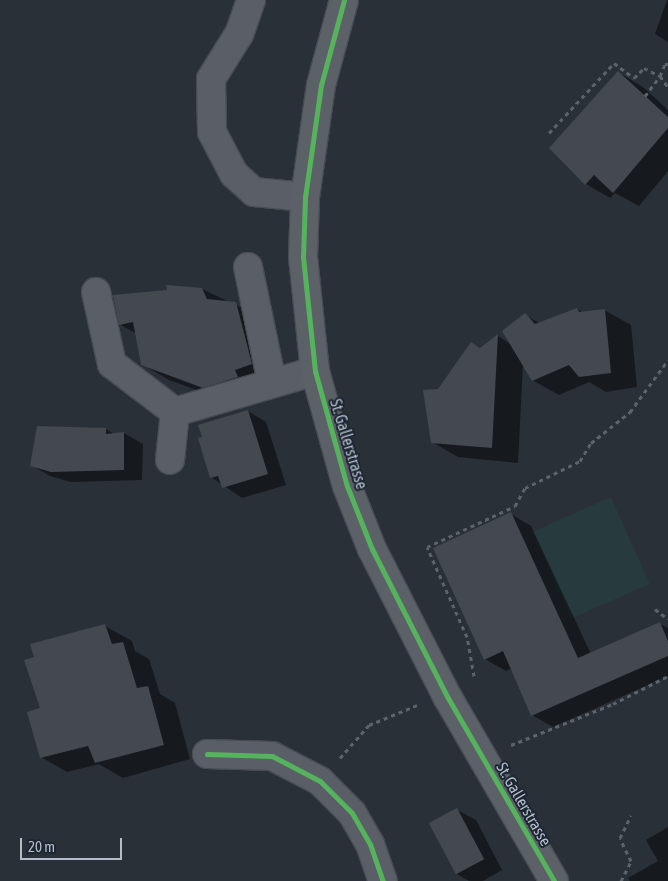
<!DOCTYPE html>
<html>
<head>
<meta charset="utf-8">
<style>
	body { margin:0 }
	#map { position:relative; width:668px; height:881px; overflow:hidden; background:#2a3038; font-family:"Asap Condensed",sans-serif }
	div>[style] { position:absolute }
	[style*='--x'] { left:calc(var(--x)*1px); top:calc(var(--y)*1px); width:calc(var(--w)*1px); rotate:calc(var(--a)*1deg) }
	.green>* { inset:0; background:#273a3e; transform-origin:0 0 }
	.shadow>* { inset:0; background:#0007 }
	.building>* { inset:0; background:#444950; transform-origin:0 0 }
	.path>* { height:3px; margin-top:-1.5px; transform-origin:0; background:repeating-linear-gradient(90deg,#5d636a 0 4px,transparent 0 8px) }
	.roads { filter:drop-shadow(1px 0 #484c53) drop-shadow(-1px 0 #484c53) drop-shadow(0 1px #484c53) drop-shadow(0 -1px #484c53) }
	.minor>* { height:28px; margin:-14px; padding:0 14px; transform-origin:14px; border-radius:14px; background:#5a5e66 }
	.major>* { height:28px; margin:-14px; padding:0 14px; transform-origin:14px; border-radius:14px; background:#5c6168 }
	.cycleway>* { height:5px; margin:-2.5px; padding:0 2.5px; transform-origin:2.5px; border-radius:2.5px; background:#56b35d }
	span { translate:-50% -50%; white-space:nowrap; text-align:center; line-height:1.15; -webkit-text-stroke:4px #1d2633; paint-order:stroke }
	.street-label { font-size:16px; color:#b4bcc9 }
	.scale { position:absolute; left:20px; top:838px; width:102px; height:22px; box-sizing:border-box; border:2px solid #b4bcc9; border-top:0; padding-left:6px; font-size:15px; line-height:18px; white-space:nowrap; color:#b4bcc9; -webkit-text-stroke:4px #1d2633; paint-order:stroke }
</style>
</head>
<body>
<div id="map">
	<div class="green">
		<div style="left:611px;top:497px;width:95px;height:86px;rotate:66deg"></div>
	</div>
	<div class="shadow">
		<div style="clip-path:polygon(667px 0,668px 0,668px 42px,655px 34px)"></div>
		<div style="clip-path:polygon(618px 72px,643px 87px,668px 110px,668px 171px,639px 206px,615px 193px,610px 198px,586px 184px)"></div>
		<div style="clip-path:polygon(202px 289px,263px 318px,278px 379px,230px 402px,169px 380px,142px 364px,137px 334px,121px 325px)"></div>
		<div style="clip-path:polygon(577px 309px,584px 313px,604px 310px,631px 325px,637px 387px,606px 392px,589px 382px,559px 395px,532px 380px,523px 364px,518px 463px,458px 457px,432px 442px,439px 390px,472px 343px,482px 349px,498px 336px,511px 344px,525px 315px,541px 324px)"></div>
		<div style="clip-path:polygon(248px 411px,266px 422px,286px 485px,242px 498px,211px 477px,204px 438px)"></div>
		<div style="clip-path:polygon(106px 429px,114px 434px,124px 433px,143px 444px,142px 480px,71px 482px,50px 476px,31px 465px)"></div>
		<div style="clip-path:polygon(511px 514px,531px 526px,591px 654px,660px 624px,668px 628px,668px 676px,553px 727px,532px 715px,512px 668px,506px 671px,485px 659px)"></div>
		<div style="clip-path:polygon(105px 626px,132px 641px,135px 651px,149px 659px,160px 694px,175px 703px,190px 759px,123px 778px,99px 764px,67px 772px,41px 757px,41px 709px,35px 658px)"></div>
		<div style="clip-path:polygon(457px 810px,476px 820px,502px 870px,483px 881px,469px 881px,457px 874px)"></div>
		<div style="clip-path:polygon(668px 827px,668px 881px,630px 881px,628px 878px,658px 861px,646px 840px)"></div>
	</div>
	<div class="building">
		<div style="clip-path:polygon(618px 71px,668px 117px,668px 128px,613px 193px,594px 175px,585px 185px,549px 148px)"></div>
		<div style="clip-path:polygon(166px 285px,202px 288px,207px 299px,236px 302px,252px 364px,235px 370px,238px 377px,203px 388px,141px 365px,133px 322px,119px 325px,113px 295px,167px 290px)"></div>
		<div style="clip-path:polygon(577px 308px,579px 312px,605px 309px,611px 373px,579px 377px,569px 365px,532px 381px,502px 331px,525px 313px,535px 324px)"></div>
		<div style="clip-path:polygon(498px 334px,492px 448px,431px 443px,423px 390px,438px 389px,471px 342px,480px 348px)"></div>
		<div style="clip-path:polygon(248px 410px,268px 474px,222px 488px,218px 476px,210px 478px,198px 438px,202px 437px,198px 425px)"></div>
		<div style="clip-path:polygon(37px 426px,106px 428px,106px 434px,124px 432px,124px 470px,51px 472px,30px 466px)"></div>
		<div style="clip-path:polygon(511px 512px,578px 658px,660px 622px,668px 641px,668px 656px,531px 716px,503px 651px,484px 660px,433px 548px)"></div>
		<div style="clip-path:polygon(105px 624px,112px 644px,123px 642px,137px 688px,148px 686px,164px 745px,95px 763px,88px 746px,40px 758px,27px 712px,40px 708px,24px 660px,34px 657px,30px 644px)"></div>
		<div style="left:457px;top:808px;width:58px;height:32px;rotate:62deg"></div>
	</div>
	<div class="path">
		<div style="--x:645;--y:96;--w:25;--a:-53"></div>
		<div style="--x:660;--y:76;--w:14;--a:54"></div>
		<div style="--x:549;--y:133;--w:96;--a:-47.1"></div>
		<div style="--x:614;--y:63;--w:25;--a:37"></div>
		<div style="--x:634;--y:78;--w:14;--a:-45"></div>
		<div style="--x:644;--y:68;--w:18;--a:27"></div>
		<div style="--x:660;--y:76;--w:13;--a:-67"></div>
		<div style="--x:665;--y:64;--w:3;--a:0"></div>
		<div style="--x:655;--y:609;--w:16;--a:38"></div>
		<div style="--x:474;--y:676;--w:40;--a:-100"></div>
		<div style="--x:467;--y:637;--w:98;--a:-114"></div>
		<div style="--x:427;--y:547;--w:97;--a:-25"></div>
		<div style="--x:515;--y:506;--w:21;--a:-61"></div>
		<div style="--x:525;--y:488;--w:61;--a:-26.1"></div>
		<div style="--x:580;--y:461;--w:21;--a:-59"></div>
		<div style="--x:591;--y:443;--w:50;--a:-38.5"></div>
		<div style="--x:630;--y:412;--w:64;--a:-53.8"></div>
		<div style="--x:511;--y:745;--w:110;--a:-21.9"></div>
		<div style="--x:613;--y:704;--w:62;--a:-27"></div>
		<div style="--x:340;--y:758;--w:44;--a:-48.7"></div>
		<div style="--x:369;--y:725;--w:52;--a:-22.6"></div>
		<div style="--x:621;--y:881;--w:22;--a:-63"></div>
		<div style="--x:631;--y:861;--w:25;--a:-116"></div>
		<div style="--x:620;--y:838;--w:25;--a:-64"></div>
	</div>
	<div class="roads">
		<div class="minor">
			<div style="--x:251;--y:0;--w:36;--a:109"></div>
			<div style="--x:239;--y:34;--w:53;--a:121.9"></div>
			<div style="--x:211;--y:79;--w:53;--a:88.9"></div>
			<div style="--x:212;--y:132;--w:47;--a:62.4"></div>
			<div style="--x:234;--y:174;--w:27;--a:42"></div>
			<div style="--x:254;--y:192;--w:51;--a:5.6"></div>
			<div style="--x:248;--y:267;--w:118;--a:78.3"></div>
			<div style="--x:96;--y:292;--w:74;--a:77.5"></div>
			<div style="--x:112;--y:364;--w:79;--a:37.3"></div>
			<div style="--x:175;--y:412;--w:146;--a:-16.3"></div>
			<div style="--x:170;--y:460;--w:48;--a:-84.1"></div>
			<div style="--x:207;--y:754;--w:65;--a:1.8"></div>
			<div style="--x:272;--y:756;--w:54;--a:27.5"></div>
			<div style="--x:320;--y:781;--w:45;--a:45"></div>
			<div style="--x:352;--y:813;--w:36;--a:60"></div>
			<div style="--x:370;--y:844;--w:39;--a:71"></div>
		</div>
		<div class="major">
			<div style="--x:344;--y:0;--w:88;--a:105.1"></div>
			<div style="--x:321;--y:85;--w:113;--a:98.1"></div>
			<div style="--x:305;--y:197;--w:60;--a:91.9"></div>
			<div style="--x:303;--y:257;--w:115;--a:84"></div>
			<div style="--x:315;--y:371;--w:119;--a:74.5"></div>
			<div style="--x:347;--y:486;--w:68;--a:68.4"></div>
			<div style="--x:372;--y:549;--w:167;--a:63"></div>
			<div style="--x:448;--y:698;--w:211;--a:59.9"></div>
		</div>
	</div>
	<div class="cycleway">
		<div style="--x:344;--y:0;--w:88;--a:105.1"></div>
		<div style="--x:321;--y:85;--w:113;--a:98.1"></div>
		<div style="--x:305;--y:197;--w:60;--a:91.9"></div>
		<div style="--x:303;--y:257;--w:115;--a:84"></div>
		<div style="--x:315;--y:371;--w:119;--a:74.5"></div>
		<div style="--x:347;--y:486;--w:68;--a:68.4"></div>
		<div style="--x:372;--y:549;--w:167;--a:63"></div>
		<div style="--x:448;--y:698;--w:211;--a:59.9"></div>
		<div style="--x:207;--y:754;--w:65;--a:1.8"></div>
		<div style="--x:272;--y:756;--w:54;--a:27.5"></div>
		<div style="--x:320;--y:781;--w:45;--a:45"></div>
		<div style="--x:352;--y:813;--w:36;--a:60"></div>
		<div style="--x:370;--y:844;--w:39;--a:71"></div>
	</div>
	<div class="street-label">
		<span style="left:349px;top:444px;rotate:73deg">St. Gallerstrasse</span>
		<span style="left:524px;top:804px;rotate:60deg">St. Gallerstrasse</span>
	</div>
	<div class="scale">20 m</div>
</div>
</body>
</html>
